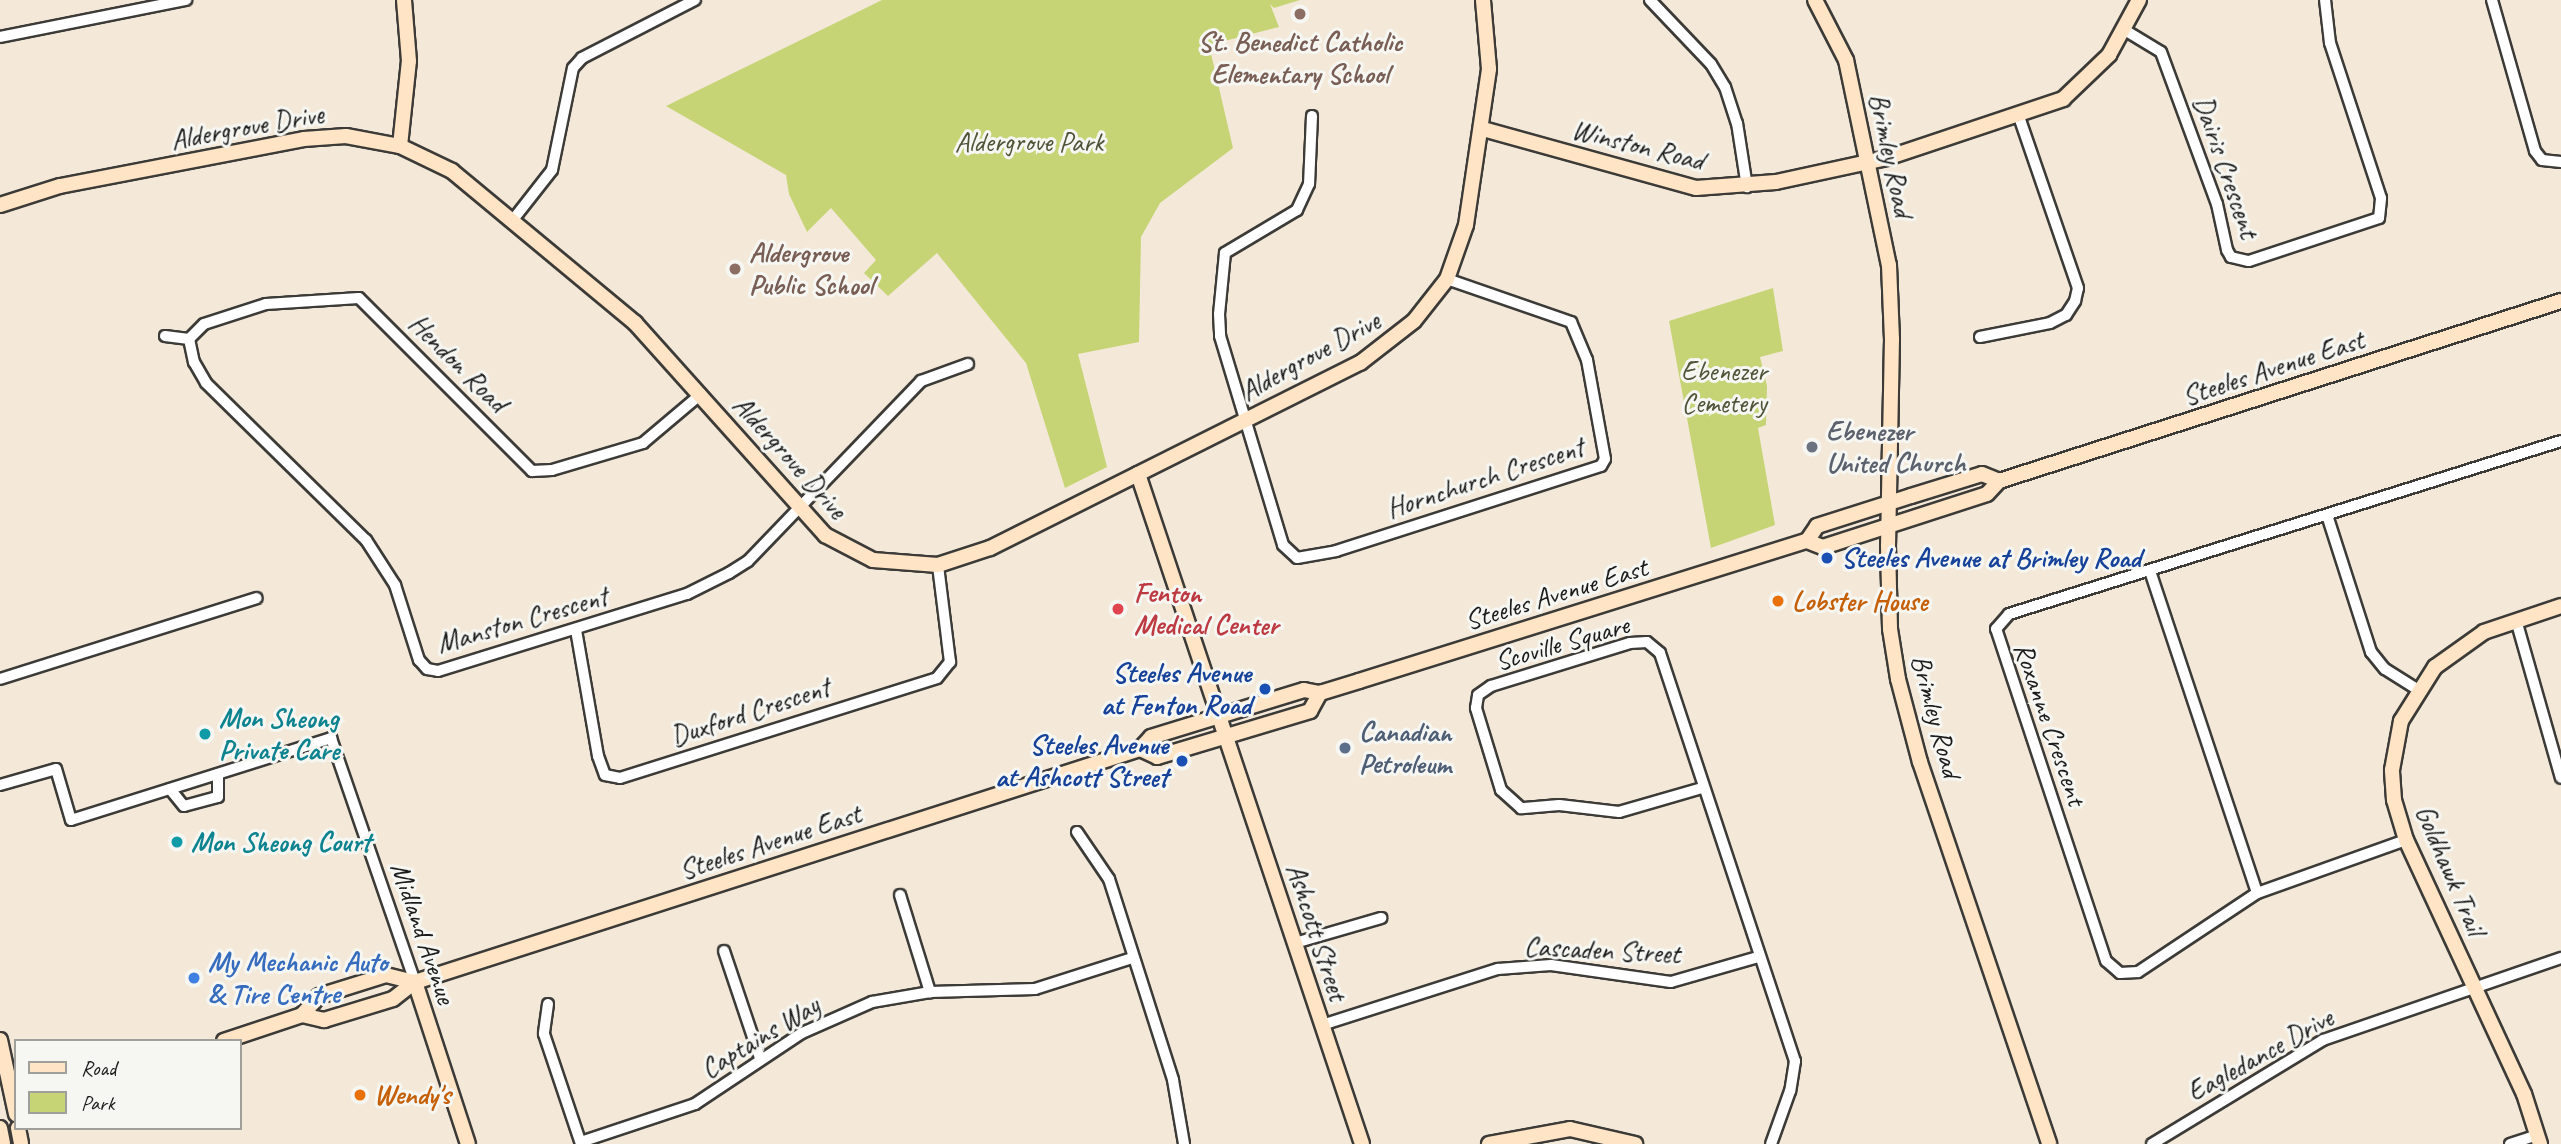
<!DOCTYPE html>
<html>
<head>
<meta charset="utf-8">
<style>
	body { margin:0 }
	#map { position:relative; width:2561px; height:1144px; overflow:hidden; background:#f4e9d8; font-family:Caveat,sans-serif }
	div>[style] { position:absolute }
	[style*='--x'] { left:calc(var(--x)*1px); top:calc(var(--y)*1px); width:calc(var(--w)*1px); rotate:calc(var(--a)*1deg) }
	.green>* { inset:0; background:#c6d476 }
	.roads { filter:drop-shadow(2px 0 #3c3b38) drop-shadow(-2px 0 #3c3b38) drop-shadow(0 2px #3c3b38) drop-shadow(0 -2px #3c3b38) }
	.street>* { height:10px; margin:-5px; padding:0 5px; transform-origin:5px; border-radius:5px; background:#fff }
	.secondary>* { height:14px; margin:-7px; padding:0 7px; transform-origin:7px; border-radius:7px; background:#ffe4c6 }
	.dots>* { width:19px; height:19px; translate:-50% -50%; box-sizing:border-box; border:4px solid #f6f6f2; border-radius:50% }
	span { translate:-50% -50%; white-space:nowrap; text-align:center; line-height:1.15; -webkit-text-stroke:6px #f6f6f2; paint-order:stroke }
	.education-label { font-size:28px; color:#785e54; font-weight:700 }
	.left { translate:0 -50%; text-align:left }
	.street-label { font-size:28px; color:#1c1c1c }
	.park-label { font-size:28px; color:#4f5337 }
	.worship-label { font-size:28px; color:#5b616d; font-weight:700 }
	.transit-label { font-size:28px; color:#164399; font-weight:700 }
	.right { translate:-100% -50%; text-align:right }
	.health-label { font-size:28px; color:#be3a42; font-weight:700 }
	.food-label { font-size:28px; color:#c56008; font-weight:700 }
	.culture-label { font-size:28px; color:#0d838f; font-weight:700 }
	.service-label { font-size:28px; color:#4e5e75; font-weight:700 }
	.shop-label { font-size:28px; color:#366cbe; font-weight:700 }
	.legend { position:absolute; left:14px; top:1039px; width:228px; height:91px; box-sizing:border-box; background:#f6f6f2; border:2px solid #9f9f9c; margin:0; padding:9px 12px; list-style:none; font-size:21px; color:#1c1c1c }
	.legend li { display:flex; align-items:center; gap:14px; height:35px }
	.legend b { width:35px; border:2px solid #9f9f9c }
</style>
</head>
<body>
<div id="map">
	<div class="green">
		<div style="clip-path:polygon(882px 0,1300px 0,1274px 8px,1270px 4px,1279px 27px,1209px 45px,1233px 148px,1160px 203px,1141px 237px,1139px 342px,1078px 354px,1107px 467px,1065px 488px,1026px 363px,937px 253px,888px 296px,864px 273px,876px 260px,831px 208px,807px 232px,789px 194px,786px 175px,666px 106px)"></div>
		<div style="clip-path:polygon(1773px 288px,1783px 351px,1760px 357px,1767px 386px,1766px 425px,1758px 428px,1775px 525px,1711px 548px,1669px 321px)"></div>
	</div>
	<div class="roads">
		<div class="street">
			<div style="--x:1650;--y:0;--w:88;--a:46.4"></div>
			<div style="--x:1711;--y:64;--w:27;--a:59"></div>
			<div style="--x:1725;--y:87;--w:38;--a:72"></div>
			<div style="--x:1737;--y:123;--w:65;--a:81.1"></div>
			<div style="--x:2492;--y:0;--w:157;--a:74.1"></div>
			<div style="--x:2535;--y:151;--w:11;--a:52"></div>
			<div style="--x:2542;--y:160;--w:19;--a:6"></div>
			<div style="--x:2123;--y:29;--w:44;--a:31.2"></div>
			<div style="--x:2161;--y:52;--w:162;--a:69.8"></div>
			<div style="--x:2217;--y:204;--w:47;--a:77.7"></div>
			<div style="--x:2227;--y:250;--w:8;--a:60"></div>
			<div style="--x:2231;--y:257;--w:18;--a:13"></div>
			<div style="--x:2249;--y:261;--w:137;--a:-18.3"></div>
			<div style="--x:2379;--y:218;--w:20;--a:-84"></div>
			<div style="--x:2381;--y:198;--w:163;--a:-108.2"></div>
			<div style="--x:2330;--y:43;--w:43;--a:-96.6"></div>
			<div style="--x:0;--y:37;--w:190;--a:-11.3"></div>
			<div style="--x:1312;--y:116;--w:68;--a:92.5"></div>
			<div style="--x:1309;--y:184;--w:29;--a:115"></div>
			<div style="--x:1297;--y:210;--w:84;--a:149.2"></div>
			<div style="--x:1225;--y:253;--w:61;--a:95.6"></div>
			<div style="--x:1219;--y:314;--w:22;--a:87"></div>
			<div style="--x:1220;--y:336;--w:218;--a:73.2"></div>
			<div style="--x:1283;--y:545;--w:19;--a:43"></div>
			<div style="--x:1297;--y:558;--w:40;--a:-10"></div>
			<div style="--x:1336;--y:551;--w:278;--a:-17.8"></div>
			<div style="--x:1601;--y:466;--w:8;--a:-60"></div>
			<div style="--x:1605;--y:459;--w:101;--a:-100.3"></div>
			<div style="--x:1587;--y:360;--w:41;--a:-112.8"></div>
			<div style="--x:1571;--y:322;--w:131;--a:-160.9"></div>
			<div style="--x:512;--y:221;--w:65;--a:-51.9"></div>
			<div style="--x:552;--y:170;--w:104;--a:-78.4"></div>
			<div style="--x:573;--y:68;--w:13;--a:-48"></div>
			<div style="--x:582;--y:58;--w:127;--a:-27.2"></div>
			<div style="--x:165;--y:336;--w:24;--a:7"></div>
			<div style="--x:1980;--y:337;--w:71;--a:-11.3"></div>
			<div style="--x:2050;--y:323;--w:18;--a:-27"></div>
			<div style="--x:2066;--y:315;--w:17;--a:-57"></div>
			<div style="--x:2075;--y:301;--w:13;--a:-77"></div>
			<div style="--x:2078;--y:288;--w:181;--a:-109"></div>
			<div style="--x:189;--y:339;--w:24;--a:78"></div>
			<div style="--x:194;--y:362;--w:24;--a:60"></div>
			<div style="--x:206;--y:383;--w:224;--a:44.5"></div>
			<div style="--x:366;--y:540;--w:54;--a:57.2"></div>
			<div style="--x:395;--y:585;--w:79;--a:72.3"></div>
			<div style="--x:419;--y:660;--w:12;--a:48"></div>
			<div style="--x:427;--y:669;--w:11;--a:10"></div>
			<div style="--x:438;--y:671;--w:261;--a:-17.2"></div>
			<div style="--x:687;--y:594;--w:47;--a:-26.6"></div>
			<div style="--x:729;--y:573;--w:22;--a:-32"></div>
			<div style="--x:748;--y:561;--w:250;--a:-46.1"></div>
			<div style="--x:921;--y:381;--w:50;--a:-19.9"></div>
			<div style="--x:189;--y:339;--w:21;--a:-45"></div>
			<div style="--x:204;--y:324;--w:65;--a:-17.9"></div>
			<div style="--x:266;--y:304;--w:93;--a:-3.7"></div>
			<div style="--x:359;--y:298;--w:245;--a:45"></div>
			<div style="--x:532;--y:471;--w:20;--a:-3"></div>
			<div style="--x:552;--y:470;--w:95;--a:-16.5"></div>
			<div style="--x:643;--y:443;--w:76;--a:-40.2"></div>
			<div style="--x:2327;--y:515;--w:144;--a:72.2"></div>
			<div style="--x:2371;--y:652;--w:22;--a:51"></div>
			<div style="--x:2385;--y:669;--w:38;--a:32"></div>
			<div style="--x:2150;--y:571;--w:339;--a:71.6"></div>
			<div style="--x:2516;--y:620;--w:164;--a:74.1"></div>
			<div style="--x:576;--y:630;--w:128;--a:80.1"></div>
			<div style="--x:598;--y:756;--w:20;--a:70"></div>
			<div style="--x:605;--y:775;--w:15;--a:11"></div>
			<div style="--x:620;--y:778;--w:332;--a:-17.5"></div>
			<div style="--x:937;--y:678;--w:21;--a:-51"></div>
			<div style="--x:950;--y:662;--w:98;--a:-97.1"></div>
			<div style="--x:0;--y:679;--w:269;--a:-17.5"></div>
			<div style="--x:0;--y:785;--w:58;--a:-15.9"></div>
			<div style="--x:56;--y:769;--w:53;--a:73.6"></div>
			<div style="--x:71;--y:820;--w:273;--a:-17.5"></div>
			<div style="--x:331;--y:738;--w:258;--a:71"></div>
			<div style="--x:1702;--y:788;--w:86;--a:163.9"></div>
			<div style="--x:1619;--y:812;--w:60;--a:-173.3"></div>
			<div style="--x:1559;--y:805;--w:38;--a:175"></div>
			<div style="--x:1521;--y:808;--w:27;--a:-138"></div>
			<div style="--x:1501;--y:790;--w:86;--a:-107"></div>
			<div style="--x:1476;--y:708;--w:13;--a:-81"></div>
			<div style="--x:1478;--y:695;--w:16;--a:-35"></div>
			<div style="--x:1491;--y:686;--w:145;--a:-17.2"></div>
			<div style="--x:1630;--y:643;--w:17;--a:-3"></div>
			<div style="--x:1647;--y:642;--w:17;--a:40"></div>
			<div style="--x:1660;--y:653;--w:430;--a:71.7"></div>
			<div style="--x:1795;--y:1061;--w:30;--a:99"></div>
			<div style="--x:1790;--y:1091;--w:56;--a:109.7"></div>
			<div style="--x:170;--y:789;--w:22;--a:51"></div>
			<div style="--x:184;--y:806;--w:35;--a:-15"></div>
			<div style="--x:218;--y:797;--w:23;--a:-90"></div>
			<div style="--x:1077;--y:832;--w:57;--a:55.8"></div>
			<div style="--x:1109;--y:879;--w:211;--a:72.3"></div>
			<div style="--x:1173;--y:1080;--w:65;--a:80.2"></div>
			<div style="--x:2406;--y:840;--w:158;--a:160.4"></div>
			<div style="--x:2257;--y:893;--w:143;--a:146.4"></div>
			<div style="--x:2138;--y:972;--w:18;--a:177"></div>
			<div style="--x:2120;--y:973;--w:18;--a:-139"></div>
			<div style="--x:2106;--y:961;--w:350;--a:-108.3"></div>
			<div style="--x:1996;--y:629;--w:20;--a:-49"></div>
			<div style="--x:2009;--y:614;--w:578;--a:-17.4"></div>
			<div style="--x:900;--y:895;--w:102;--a:72.8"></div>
			<div style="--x:1295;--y:943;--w:90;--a:-16.2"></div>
			<div style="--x:724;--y:951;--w:113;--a:71.4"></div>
			<div style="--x:548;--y:1004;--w:30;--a:98"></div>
			<div style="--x:544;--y:1034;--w:116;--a:71.4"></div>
			<div style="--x:1322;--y:1025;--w:185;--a:-17.7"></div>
			<div style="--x:1498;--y:969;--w:53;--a:-4.3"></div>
			<div style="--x:1551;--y:965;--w:121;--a:8.1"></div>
			<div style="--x:1671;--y:982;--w:91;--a:-16"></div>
			<div style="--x:581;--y:1142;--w:120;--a:-18.4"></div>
			<div style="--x:695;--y:1104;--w:128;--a:-33.6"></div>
			<div style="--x:802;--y:1033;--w:77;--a:-23.9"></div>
			<div style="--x:872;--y:1002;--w:59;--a:-9.8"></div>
			<div style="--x:930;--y:992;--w:105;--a:-1.6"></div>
			<div style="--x:1035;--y:989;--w:102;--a:-17.7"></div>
			<div style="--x:2152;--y:1144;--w:200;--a:-31.3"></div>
			<div style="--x:2323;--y:1040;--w:252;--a:-19"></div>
			<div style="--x:2510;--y:1144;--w:28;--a:-18"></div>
		</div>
		<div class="secondary">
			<div style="--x:1815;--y:0;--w:68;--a:62.7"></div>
			<div style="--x:1846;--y:60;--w:209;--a:78.2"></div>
			<div style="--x:1889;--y:265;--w:74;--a:87.7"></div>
			<div style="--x:1892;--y:339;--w:207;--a:91.1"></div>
			<div style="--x:1888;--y:546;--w:83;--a:88.6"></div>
			<div style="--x:1890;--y:629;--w:51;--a:80.9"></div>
			<div style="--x:1898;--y:679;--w:86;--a:75.2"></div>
			<div style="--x:1920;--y:762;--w:403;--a:71.3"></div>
			<div style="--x:1483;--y:129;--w:221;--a:15.5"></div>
			<div style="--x:1696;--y:188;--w:80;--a:-4.3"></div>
			<div style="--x:1776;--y:182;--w:114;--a:-12.2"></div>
			<div style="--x:1887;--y:158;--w:186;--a:-18.5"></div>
			<div style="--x:2063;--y:99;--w:64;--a:-43.7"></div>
			<div style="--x:2109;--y:55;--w:63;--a:-61.4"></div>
			<div style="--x:400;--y:146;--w:85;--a:-84"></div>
			<div style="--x:409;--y:61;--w:61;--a:-94.7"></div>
			<div style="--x:0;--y:205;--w:63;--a:-17.6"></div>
			<div style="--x:60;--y:186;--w:248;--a:-10.9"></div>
			<div style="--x:304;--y:139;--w:42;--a:-4.1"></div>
			<div style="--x:346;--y:136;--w:55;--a:10.5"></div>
			<div style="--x:400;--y:146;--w:58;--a:25.7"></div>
			<div style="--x:452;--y:171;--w:238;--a:39.7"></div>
			<div style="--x:635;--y:323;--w:285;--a:48.1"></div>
			<div style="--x:825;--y:535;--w:54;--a:27.5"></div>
			<div style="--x:873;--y:560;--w:65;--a:4.4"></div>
			<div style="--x:938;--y:565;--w:55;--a:-18.1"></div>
			<div style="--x:990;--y:548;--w:414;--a:-26.6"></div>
			<div style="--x:1360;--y:363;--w:68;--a:-37.9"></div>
			<div style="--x:1414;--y:321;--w:53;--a:-51.8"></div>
			<div style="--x:1447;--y:279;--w:57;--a:-70.6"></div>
			<div style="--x:1466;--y:225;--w:158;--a:-81.6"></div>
			<div style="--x:1489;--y:69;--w:69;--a:-95"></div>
			<div style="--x:1138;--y:474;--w:706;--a:71.51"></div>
			<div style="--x:1807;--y:541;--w:18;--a:-56"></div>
			<div style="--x:1817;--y:526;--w:99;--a:-17.7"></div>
			<div style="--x:1911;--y:496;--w:74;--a:-17.2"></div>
			<div style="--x:1982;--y:474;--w:18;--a:22"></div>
			<div style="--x:1140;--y:749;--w:19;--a:25"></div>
			<div style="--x:1157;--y:757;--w:160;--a:-16.7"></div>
			<div style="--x:1310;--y:711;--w:21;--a:-61"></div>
			<div style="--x:415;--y:982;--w:170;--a:71.9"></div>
			<div style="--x:302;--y:1015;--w:23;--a:13"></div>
			<div style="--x:324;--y:1020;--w:72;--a:-16.9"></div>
			<div style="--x:393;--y:999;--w:28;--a:-38"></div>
			<div style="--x:415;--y:982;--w:762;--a:-17.82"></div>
			<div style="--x:1140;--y:749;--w:16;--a:-47"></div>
			<div style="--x:1151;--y:737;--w:160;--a:-17.1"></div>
			<div style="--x:1304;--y:690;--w:16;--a:11"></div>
			<div style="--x:1320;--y:693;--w:41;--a:-17.1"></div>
			<div style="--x:1359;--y:681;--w:469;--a:-17.4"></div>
			<div style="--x:1807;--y:541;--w:17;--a:21"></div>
			<div style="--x:1823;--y:547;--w:172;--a:-17.9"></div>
			<div style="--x:1987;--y:494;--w:18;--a:-47"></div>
			<div style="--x:1999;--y:481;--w:590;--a:-17.76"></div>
			<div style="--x:0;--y:1040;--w:76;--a:77.8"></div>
			<div style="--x:224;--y:1041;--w:82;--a:-18.4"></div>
			<div style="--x:302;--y:1015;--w:25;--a:-48"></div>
			<div style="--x:319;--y:996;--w:70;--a:-17.4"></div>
			<div style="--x:386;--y:975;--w:30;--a:14"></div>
			<div style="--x:0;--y:1128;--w:16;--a:79"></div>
			<div style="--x:18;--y:1128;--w:16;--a:79"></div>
			<div style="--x:1489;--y:1144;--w:82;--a:-10.5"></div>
			<div style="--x:1570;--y:1129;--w:67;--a:13"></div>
			<div style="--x:2540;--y:1144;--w:52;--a:-107.7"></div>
			<div style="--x:2524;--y:1094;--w:280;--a:-114.9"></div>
			<div style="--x:2406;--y:840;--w:42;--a:-106.7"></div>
			<div style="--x:2394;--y:800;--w:30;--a:-94"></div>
			<div style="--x:2392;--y:770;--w:50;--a:-79.6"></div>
			<div style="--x:2401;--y:721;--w:64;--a:-57.8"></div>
			<div style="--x:2435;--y:667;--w:60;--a:-35.5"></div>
			<div style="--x:2484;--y:632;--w:81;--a:-18.7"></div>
		</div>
	</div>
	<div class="dots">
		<div style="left:1300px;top:14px;background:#8d6e63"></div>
		<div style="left:735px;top:269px;background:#8d6e63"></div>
		<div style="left:1812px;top:447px;background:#6b7280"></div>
		<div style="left:1827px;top:558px;background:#1a4fb4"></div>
		<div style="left:1778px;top:601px;background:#e8710a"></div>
		<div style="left:1118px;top:609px;background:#e0444e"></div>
		<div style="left:1265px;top:689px;background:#1a4fb4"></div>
		<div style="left:205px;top:734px;background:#0f9aa8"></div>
		<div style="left:1345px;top:748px;background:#5c6f8a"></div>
		<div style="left:1182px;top:761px;background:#1a4fb4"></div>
		<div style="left:177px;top:842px;background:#0f9aa8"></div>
		<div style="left:194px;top:978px;background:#3f7fe0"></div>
		<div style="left:360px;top:1095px;background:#e8710a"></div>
	</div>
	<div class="education-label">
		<span style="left:1300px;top:58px">St. Benedict Catholic<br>Elementary School</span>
		<span class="left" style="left:749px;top:269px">Aldergrove<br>Public School</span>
	</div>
	<div class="street-label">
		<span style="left:247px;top:127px;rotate:-10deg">Aldergrove Drive</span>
		<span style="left:1638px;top:145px;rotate:14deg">Winston Road</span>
		<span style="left:1891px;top:155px;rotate:78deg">Brimley Road</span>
		<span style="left:2226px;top:167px;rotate:71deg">Dairis Crescent</span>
		<span style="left:1310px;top:356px;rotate:-29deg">Aldergrove Drive</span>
		<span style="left:458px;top:363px;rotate:45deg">Hendon Road</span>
		<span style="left:2273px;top:368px;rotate:-18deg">Steeles Avenue East</span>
		<span style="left:790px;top:457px;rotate:48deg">Aldergrove Drive</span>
		<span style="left:1485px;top:478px;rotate:-18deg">Hornchurch Crescent</span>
		<span style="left:1556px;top:594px;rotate:-17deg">Steeles Avenue East</span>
		<span style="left:522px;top:620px;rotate:-16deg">Manston Crescent</span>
		<span style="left:1562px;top:643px;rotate:-16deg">Scoville Square</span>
		<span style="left:750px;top:712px;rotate:-18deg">Duxford Crescent</span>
		<span style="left:1936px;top:716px;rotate:75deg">Brimley Road</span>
		<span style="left:2050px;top:724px;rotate:71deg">Roxanne Crescent</span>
		<span style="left:770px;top:842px;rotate:-18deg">Steeles Avenue East</span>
		<span style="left:2450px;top:870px;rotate:67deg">Goldhawk Trail</span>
		<span style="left:1317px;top:932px;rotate:72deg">Ashcott Street</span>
		<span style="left:423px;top:933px;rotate:71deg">Midland Avenue</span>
		<span style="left:1602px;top:950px;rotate:3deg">Cascaden Street</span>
		<span style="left:760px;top:1037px;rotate:-31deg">Captains Way</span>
		<span style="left:2260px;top:1055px;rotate:-29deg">Eagledance Drive</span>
	</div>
	<div class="park-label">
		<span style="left:1029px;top:142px">Aldergrove Park</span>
		<span style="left:1724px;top:387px">Ebenezer<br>Cemetery</span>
	</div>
	<div class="worship-label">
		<span class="left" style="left:1826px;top:447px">Ebenezer<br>United Church</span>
	</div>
	<div class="transit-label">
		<span class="left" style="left:1841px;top:558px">Steeles Avenue at Brimley Road</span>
		<span class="right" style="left:1251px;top:689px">Steeles Avenue<br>at Fenton Road</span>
		<span class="right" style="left:1168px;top:761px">Steeles Avenue<br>at Ashcott Street</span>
	</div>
	<div class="health-label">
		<span class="left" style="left:1134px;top:609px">Fenton<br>Medical Center</span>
	</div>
	<div class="food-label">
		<span class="left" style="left:1792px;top:601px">Lobster House</span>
		<span class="left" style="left:374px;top:1095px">Wendy's</span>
	</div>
	<div class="culture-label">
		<span class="left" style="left:219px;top:734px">Mon Sheong<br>Private Care</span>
		<span class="left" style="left:191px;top:842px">Mon Sheong Court</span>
	</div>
	<div class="service-label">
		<span class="left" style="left:1359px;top:748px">Canadian<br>Petroleum</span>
	</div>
	<div class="shop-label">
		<span class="left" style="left:208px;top:978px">My Mechanic Auto<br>&amp; Tire Centre</span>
	</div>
	<ul class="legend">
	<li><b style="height:9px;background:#ffe4c6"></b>Road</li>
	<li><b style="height:19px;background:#c6d476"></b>Park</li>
	</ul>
</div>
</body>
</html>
